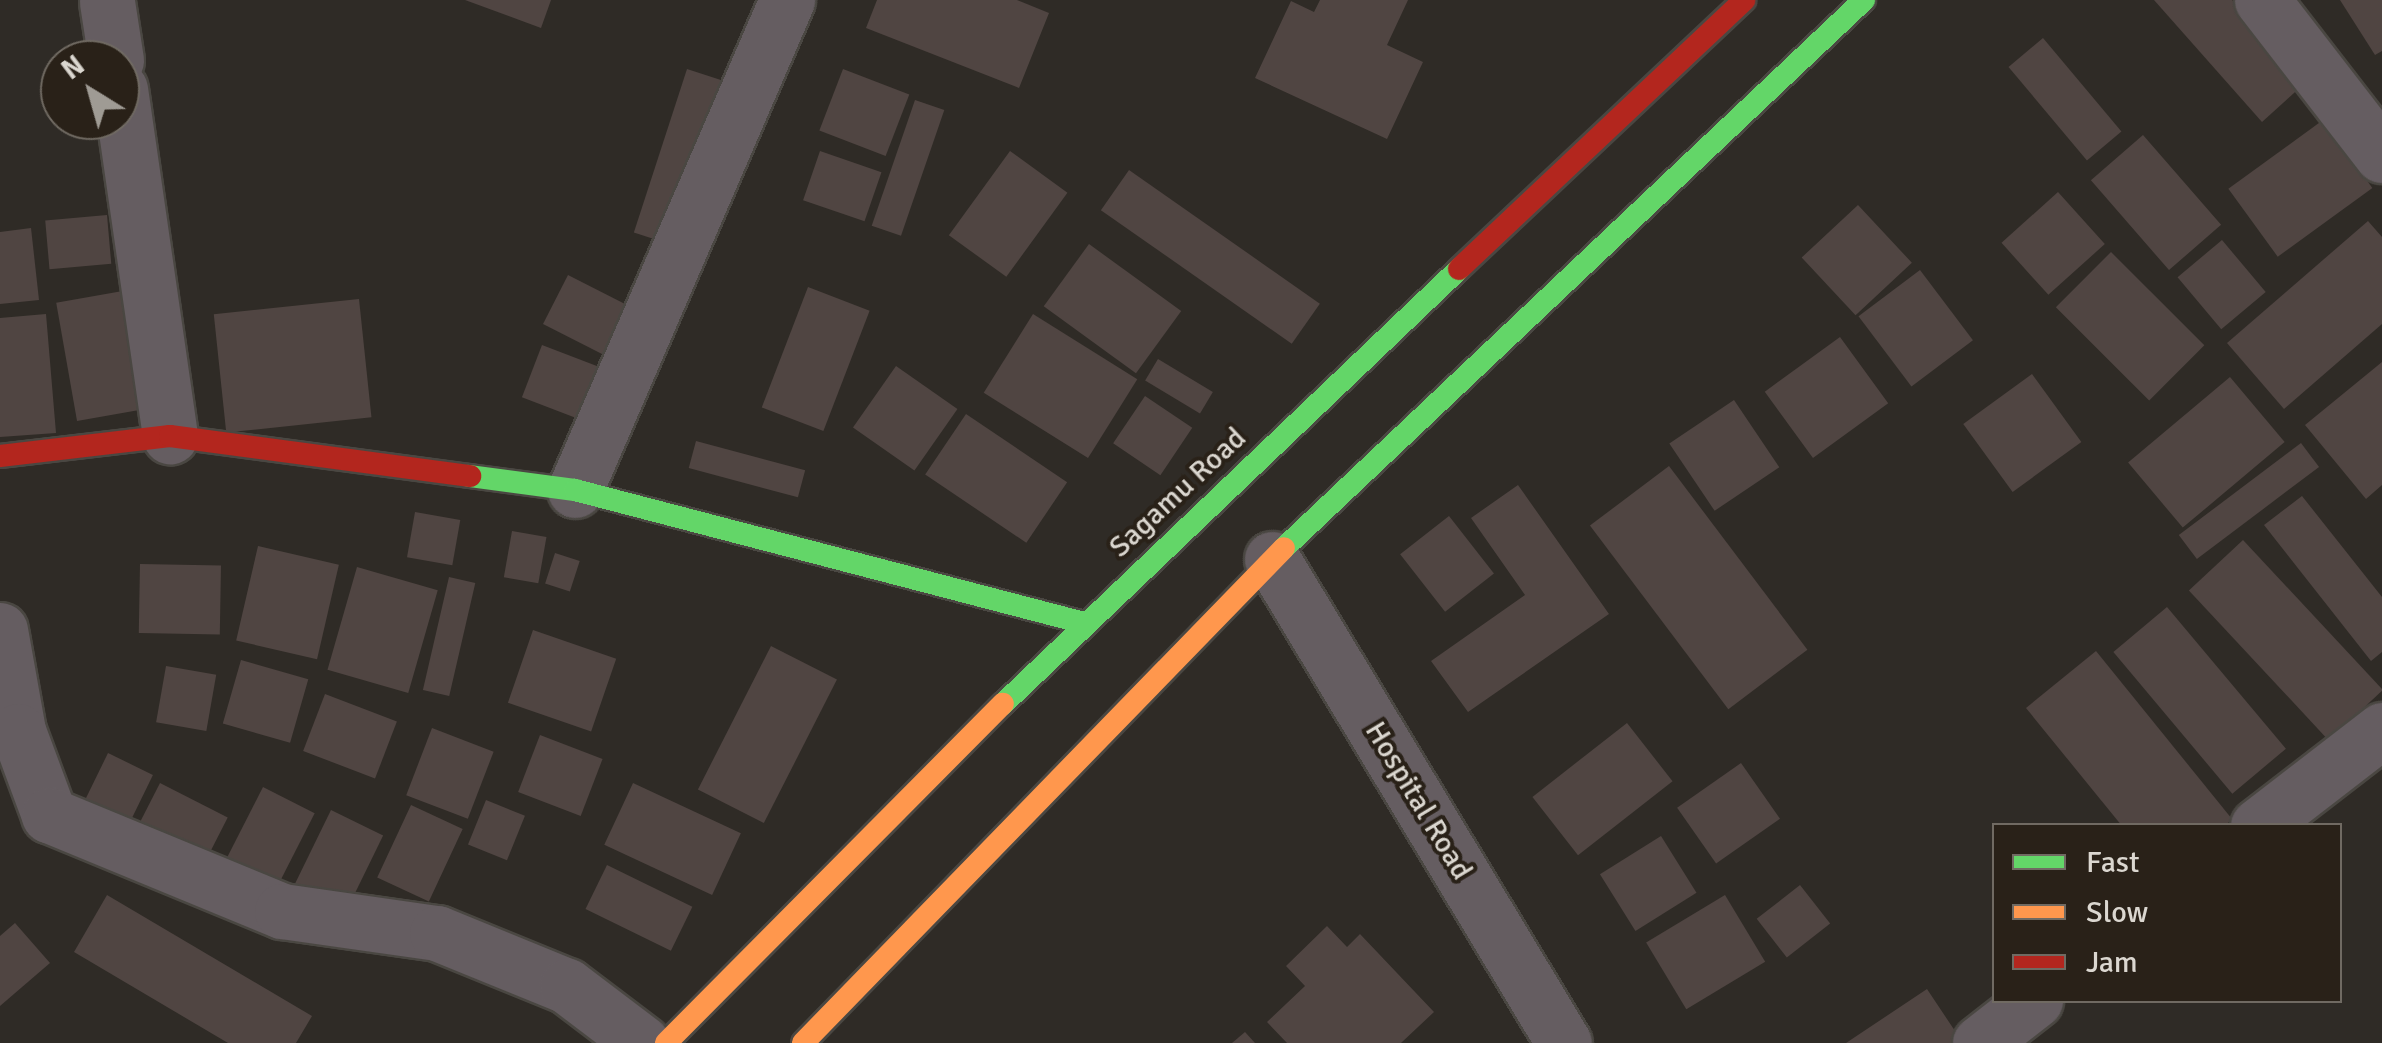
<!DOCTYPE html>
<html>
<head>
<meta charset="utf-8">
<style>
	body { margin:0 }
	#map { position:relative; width:2382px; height:1043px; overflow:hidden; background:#2f2b26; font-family:Signika,sans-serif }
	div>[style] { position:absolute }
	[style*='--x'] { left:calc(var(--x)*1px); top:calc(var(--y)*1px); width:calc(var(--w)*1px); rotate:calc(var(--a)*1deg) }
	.building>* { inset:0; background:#504542; transform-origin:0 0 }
	.roads { filter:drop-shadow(2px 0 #4a4742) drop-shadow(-2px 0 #4a4742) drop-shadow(0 2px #4a4742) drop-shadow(0 -2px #4a4742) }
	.street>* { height:55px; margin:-27.5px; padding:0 27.5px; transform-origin:27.5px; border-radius:27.5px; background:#655d61 }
	.fast>* { height:22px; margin:-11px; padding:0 11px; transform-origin:11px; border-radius:11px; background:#63d668 }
	.slow>* { height:22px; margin:-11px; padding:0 11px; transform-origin:11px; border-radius:11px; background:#ff974d }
	.jam>* { height:22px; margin:-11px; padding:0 11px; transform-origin:11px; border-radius:11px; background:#b3261e }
	span { translate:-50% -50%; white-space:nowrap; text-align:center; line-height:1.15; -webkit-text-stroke:8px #292118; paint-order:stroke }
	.street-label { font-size:30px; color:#dbd7d0 }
	.legend { position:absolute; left:1992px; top:823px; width:350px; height:180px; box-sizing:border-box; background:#292118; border:2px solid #706a62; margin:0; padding:12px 18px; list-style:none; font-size:30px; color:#dbd7d0 }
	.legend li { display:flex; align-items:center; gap:20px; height:50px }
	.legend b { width:50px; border:2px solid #706a62 }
	.north { position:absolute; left:40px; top:40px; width:100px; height:100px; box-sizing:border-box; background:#292118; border:2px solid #706a62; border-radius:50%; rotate:323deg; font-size:28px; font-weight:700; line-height:40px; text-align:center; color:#dbd7d0 }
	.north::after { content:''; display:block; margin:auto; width:35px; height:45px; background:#9f9b94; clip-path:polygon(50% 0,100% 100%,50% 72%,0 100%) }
</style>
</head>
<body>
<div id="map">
	<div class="building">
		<div style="clip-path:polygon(465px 0,551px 0,541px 28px)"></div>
		<div style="clip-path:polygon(877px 0,1017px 0,1049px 13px,1019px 88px,866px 28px)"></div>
		<div style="clip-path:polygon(1320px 0,1408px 0,1387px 45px,1423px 62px,1387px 139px,1255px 78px,1291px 1px,1314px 12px)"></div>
		<div style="clip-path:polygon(2154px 0,2232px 0,2305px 83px,2262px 122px)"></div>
		<div style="clip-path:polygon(2340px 0,2382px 0,2382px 51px,2375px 55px)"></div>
		<div style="left:2043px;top:38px;width:122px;height:45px;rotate:50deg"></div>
		<div style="left:687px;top:69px;width:47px;height:172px;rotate:18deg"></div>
		<div style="left:843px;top:69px;width:71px;height:66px;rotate:21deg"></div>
		<div style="left:915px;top:100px;width:31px;height:133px;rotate:19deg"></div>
		<div style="left:2323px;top:120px;width:84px;height:117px;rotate:54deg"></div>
		<div style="left:2143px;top:135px;width:119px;height:69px;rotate:49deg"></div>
		<div style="left:820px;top:151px;width:65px;height:52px;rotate:19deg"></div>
		<div style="left:1010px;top:151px;width:71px;height:104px;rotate:36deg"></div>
		<div style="left:1129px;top:170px;width:233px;height:49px;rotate:35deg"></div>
		<div style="left:2058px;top:192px;width:70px;height:76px;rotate:48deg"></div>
		<div style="left:1858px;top:205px;width:79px;height:77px;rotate:47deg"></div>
		<div style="left:107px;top:215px;width:49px;height:62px;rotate:85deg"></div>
		<div style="clip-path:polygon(2368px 221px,2382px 237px,2382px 324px,2284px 409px,2227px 343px)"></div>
		<div style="clip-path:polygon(31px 228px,39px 300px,0 304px,0 232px)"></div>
		<div style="left:2222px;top:240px;width:68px;height:58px;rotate:50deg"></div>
		<div style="left:1089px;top:244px;width:114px;height:77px;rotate:36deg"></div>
		<div style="left:2111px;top:252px;width:132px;height:78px;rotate:45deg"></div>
		<div style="left:1920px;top:270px;width:88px;height:77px;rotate:53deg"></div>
		<div style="left:568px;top:275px;width:80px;height:55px;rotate:27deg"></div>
		<div style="left:808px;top:287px;width:66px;height:129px;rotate:21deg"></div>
		<div style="left:134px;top:289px;width:120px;height:79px;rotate:80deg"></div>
		<div style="left:359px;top:299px;width:119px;height:146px;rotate:84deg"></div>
		<div style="clip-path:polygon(46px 314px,56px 433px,0 437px,0 318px)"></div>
		<div style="left:1033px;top:314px;width:123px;height:93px;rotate:32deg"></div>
		<div style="left:1840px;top:337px;width:82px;height:93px;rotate:54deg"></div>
		<div style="left:542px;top:345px;width:72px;height:56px;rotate:21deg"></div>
		<div style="left:1158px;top:359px;width:64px;height:25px;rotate:31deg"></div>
		<div style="clip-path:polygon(2382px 362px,2382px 485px,2366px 499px,2305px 425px)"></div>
		<div style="left:896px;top:366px;width:75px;height:75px;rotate:35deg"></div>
		<div style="left:2032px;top:374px;width:84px;height:85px;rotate:54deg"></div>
		<div style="left:2230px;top:377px;width:85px;height:133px;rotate:50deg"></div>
		<div style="left:1145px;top:396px;width:57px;height:57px;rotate:34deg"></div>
		<div style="left:1734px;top:400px;width:81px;height:78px;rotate:56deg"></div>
		<div style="left:966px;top:414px;width:122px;height:73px;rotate:34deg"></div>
		<div style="left:696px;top:441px;width:113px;height:28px;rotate:15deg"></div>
		<div style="left:2301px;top:443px;width:30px;height:153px;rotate:53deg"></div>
		<div style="left:1669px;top:466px;width:230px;height:99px;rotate:53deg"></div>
		<div style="clip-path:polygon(1518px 485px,1609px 614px,1468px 712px,1431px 661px,1525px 595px,1471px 518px)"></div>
		<div style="clip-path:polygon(2302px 496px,2382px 597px,2382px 652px,2371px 661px,2264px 525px)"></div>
		<div style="left:415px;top:512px;width:46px;height:46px;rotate:10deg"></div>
		<div style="left:1449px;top:516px;width:73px;height:62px;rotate:52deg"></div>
		<div style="left:512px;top:531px;width:35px;height:47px;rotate:10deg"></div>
		<div style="left:2243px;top:540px;width:205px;height:74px;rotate:47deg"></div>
		<div style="left:258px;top:546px;width:83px;height:97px;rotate:13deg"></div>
		<div style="left:555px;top:553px;width:26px;height:32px;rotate:18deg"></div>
		<div style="left:140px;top:564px;width:81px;height:69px;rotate:1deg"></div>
		<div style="left:357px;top:567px;width:84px;height:107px;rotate:16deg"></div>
		<div style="left:449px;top:577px;width:27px;height:116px;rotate:13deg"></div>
		<div style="left:2167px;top:607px;width:185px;height:70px;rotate:50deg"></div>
		<div style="left:533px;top:630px;width:88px;height:77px;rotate:19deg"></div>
		<div style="left:771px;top:646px;width:74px;height:161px;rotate:27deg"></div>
		<div style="clip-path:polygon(2096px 651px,2232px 819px,2225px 826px,2122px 826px,2026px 708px)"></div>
		<div style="left:241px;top:660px;width:70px;height:66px;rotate:16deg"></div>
		<div style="left:166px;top:666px;width:51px;height:57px;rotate:10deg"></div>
		<div style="left:325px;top:694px;width:77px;height:61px;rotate:21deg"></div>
		<div style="left:1627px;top:723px;width:74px;height:120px;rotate:52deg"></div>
		<div style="left:432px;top:728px;width:66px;height:72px;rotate:21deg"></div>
		<div style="left:540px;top:735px;width:67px;height:61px;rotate:21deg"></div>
		<div style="left:108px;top:753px;width:50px;height:74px;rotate:26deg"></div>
		<div style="left:1741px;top:763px;width:68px;height:78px;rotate:55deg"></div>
		<div style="left:160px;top:783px;width:76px;height:50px;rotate:27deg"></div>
		<div style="left:633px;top:783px;width:119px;height:68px;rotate:25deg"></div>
		<div style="left:263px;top:787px;width:58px;height:99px;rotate:27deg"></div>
		<div style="left:486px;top:800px;width:42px;height:48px;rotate:22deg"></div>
		<div style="left:411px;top:805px;width:57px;height:80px;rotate:25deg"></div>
		<div style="left:331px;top:810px;width:58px;height:88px;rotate:26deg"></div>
		<div style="left:1661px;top:836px;width:67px;height:72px;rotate:58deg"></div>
		<div style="left:607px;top:865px;width:95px;height:49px;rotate:26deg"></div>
		<div style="left:1800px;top:885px;width:49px;height:55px;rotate:52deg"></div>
		<div style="clip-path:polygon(107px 895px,312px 1016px,296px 1043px,228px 1043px,74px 952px)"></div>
		<div style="left:1725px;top:895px;width:78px;height:92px;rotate:59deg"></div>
		<div style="clip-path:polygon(15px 923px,50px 963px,0 1006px,0 936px)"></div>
		<div style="clip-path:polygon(1327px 926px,1347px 947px,1360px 934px,1434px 1012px,1401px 1043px,1287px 1043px,1267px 1022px,1305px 986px,1286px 966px)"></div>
		<div style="clip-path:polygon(1927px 989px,1963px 1043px,1846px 1043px)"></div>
		<div style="clip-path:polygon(1245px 1032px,1255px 1043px,1232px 1043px)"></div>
	</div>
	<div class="roads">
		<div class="street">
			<div style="--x:2262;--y:0;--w:196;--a:52.3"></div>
			<div style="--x:107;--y:2;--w:59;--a:81.2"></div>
			<div style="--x:120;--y:89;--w:351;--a:81.8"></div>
			<div style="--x:575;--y:490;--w:534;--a:-66.6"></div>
			<div style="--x:1272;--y:559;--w:565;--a:58.9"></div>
			<div style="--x:0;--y:630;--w:103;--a:79.9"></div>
			<div style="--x:18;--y:731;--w:90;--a:69.7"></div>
			<div style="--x:49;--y:815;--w:252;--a:22.4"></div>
			<div style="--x:282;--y:911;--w:157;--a:8.1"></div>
			<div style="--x:437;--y:933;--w:140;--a:22.2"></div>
			<div style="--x:567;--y:986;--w:94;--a:37.2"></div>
			<div style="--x:2258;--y:826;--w:157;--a:-37.7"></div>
			<div style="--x:1980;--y:1043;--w:70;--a:-38"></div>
		</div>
		<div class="fast">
			<div style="--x:470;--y:476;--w:106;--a:7.6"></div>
			<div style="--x:575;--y:490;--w:526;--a:14.64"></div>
			<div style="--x:1284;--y:548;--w:798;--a:-43.38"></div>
			<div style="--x:1003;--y:704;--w:630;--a:-43.65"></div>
		</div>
		<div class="slow">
			<div style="--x:666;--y:1043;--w:478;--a:-45.2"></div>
			<div style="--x:803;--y:1043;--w:690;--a:-45.82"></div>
		</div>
		<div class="jam">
			<div style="--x:1459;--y:269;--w:392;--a:-43.3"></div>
			<div style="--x:0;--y:456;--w:171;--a:-6.7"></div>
			<div style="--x:170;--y:436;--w:303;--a:7.6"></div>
		</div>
	</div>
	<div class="street-label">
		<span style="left:1178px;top:493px;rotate:-43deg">Sagamu Road</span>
		<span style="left:1418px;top:801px;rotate:59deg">Hospital Road</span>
	</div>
	<ul class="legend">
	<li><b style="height:12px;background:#63d668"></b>Fast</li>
	<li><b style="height:12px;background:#ff974d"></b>Slow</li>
	<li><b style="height:12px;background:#b3261e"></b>Jam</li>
	</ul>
	<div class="north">N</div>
</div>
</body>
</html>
